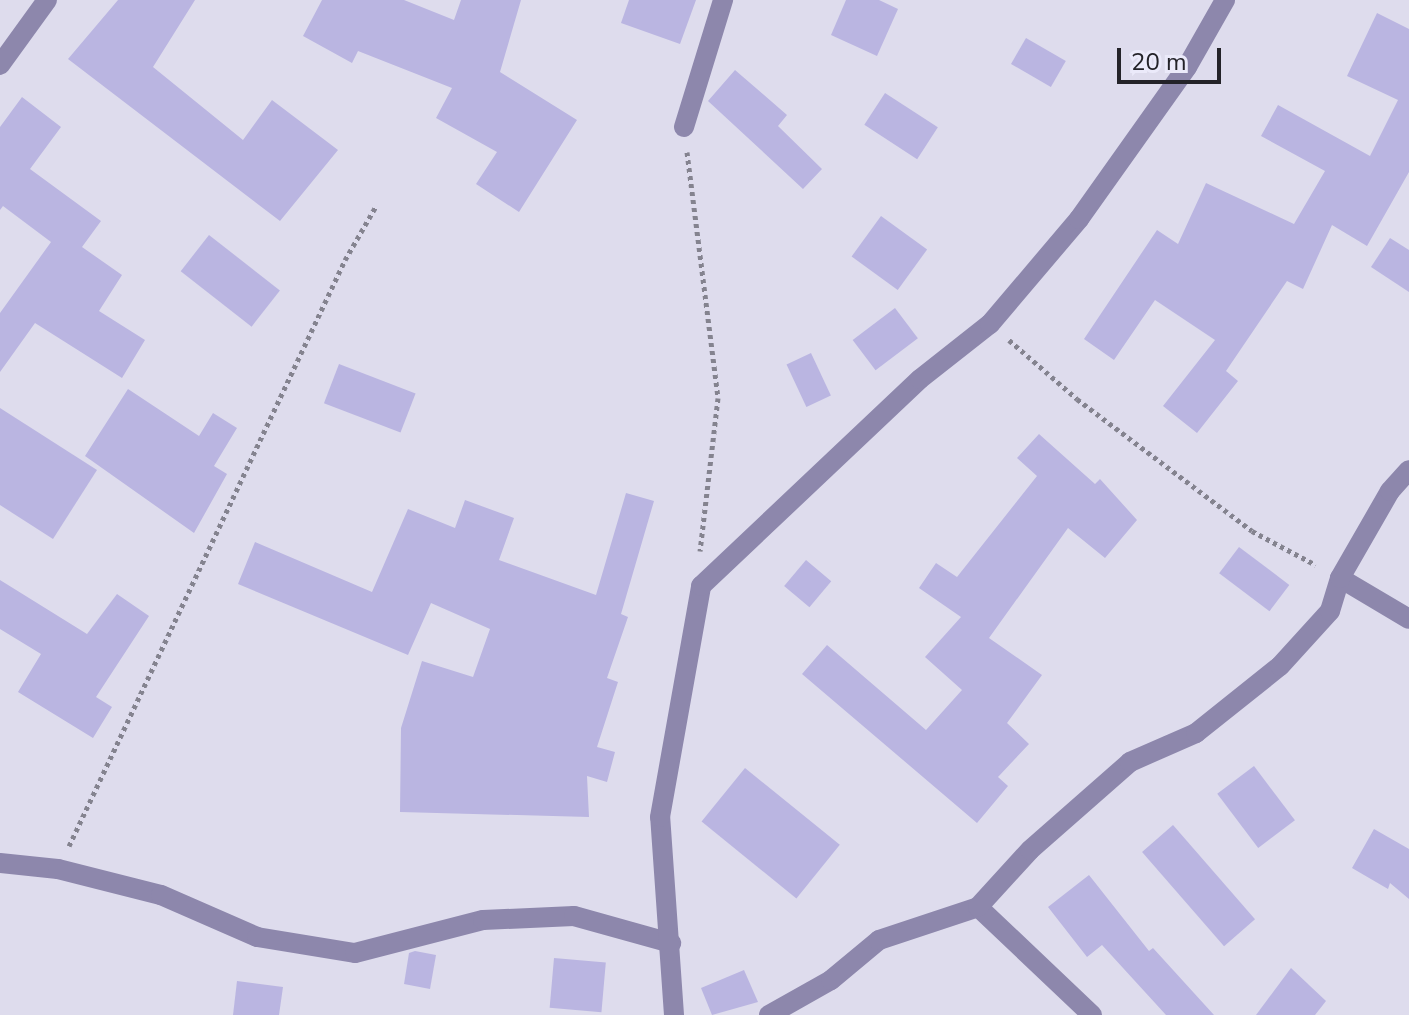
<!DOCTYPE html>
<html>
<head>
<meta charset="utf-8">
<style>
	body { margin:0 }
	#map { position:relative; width:1409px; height:1015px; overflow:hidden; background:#dedced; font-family:"Nunito Sans",sans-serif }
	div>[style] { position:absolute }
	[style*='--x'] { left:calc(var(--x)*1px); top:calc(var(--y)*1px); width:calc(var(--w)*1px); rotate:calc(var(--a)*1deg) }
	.building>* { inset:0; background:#bab5e1; transform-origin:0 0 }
	.path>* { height:5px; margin-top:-2.5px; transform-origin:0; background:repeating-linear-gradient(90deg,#84838f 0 4px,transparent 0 8px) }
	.minor>* { height:20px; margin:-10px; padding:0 10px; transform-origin:10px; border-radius:10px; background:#8d87ac }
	span { translate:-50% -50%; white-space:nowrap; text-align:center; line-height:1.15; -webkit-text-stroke:8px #ebeafa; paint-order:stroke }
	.scale { position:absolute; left:1117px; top:48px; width:104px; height:36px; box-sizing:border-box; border:4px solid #242329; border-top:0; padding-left:10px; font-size:24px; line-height:28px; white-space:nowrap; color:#242329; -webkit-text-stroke:6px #ebeafa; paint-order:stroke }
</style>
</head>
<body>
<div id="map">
	<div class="building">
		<div style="clip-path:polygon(118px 0,195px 0,153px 67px,243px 140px,272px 100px,338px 150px,280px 221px,68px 59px)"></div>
		<div style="clip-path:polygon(322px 0,404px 0,454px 20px,461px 0,521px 0,500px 72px,577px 120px,519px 212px,476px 184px,497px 152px,436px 118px,452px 88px,358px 51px,352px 63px,303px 36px)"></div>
		<div style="clip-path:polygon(629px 0,696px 0,680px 44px,621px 23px)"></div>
		<div style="clip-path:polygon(846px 0,879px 0,898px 9px,877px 56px,831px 35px)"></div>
		<div style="clip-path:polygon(1377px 13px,1409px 29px,1409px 172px,1367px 246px,1332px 225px,1303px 289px,1287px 281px,1226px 371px,1238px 381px,1197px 433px,1163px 406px,1215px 340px,1155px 300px,1114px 360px,1084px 339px,1157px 230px,1178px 244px,1206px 183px,1294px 224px,1325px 171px,1261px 136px,1278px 105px,1370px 156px,1398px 100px,1347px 76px)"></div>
		<div style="left:1026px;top:38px;width:46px;height:30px;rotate:30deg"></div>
		<div style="clip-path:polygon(735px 70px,787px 115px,778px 126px,822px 169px,803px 189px,708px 101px)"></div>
		<div style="left:885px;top:93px;width:63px;height:38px;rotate:33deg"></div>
		<div style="clip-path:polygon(22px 97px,61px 127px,30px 169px,101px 221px,82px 247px,122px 275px,99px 311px,145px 340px,122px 378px,35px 323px,0 372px,0 313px,51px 242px,3px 206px,0 210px,0 127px)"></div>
		<div style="left:881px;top:216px;width:57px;height:50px;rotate:36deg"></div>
		<div style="left:209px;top:235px;width:90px;height:46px;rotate:38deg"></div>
		<div style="clip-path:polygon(1390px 238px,1409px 250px,1409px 292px,1371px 267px)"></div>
		<div style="left:895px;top:308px;width:38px;height:53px;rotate:53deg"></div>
		<div style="left:811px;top:353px;width:47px;height:27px;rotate:65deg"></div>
		<div style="left:339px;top:364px;width:82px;height:42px;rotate:21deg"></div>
		<div style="clip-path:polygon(128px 389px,199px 436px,213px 413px,237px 428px,214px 466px,227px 474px,194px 533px,85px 456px)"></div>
		<div style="clip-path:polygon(0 408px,97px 470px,53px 539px,0 505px)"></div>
		<div style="clip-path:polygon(1039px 434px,1095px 484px,1100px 479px,1137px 520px,1105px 558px,1068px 528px,989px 638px,1042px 675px,1007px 723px,1029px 744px,998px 777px,1008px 786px,977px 823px,802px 674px,827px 645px,926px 730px,962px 690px,925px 657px,961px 617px,919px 588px,936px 563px,957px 577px,1037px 476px,1017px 458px)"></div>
		<div style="clip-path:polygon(626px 493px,654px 501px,621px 614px,628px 617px,607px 678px,618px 682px,597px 747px,615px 752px,607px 782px,587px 776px,589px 817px,400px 812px,401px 728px,422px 661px,473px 677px,490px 629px,431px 603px,408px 655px,238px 584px,255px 542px,372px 592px,408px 509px,455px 528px,465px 500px,514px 518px,499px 560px,596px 595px)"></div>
		<div style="left:1239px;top:547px;width:63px;height:33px;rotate:37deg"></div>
		<div style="left:806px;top:560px;width:33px;height:34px;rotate:40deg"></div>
		<div style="clip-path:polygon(0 580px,87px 634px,117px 594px,149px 616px,96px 697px,112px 707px,93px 738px,18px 692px,41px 654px,0 629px)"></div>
		<div style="left:1254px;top:766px;width:68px;height:46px;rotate:53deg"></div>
		<div style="left:745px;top:768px;width:122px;height:69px;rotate:39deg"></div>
		<div style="left:1173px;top:825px;width:125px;height:41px;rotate:49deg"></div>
		<div style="clip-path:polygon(1374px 829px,1409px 849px,1409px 899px,1390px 883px,1388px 889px,1352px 868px)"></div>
		<div style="clip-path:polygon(1089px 875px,1149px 951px,1153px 948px,1214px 1015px,1166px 1015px,1102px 945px,1087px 957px,1048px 907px)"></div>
		<div style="clip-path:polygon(415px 951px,436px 955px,430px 989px,404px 984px,409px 953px)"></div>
		<div style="left:554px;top:958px;width:52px;height:50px;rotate:5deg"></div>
		<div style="clip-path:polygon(1291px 968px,1326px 1001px,1315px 1015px,1256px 1015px)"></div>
		<div style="clip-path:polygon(744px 970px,758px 1002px,712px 1015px,701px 988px)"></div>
		<div style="clip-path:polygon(237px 981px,283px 987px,279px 1015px,233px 1015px)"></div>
	</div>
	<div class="path">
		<div style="--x:687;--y:152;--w:248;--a:82.8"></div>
		<div style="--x:718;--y:398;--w:154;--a:96.7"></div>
		<div style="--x:1009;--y:340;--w:90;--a:40.9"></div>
		<div style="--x:1077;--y:399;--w:219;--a:37"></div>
		<div style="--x:1252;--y:531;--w:72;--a:28"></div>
		<div style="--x:69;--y:846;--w:648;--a:-64.78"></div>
		<div style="--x:345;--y:260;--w:62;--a:-60.1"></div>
	</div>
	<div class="minor">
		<div style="--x:0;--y:65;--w:80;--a:-54.1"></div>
		<div style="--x:684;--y:127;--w:133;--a:-72.9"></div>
		<div style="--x:1340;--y:578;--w:80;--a:30.7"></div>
		<div style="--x:0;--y:863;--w:58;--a:5.9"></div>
		<div style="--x:58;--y:869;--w:106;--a:14.2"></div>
		<div style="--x:161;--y:895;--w:105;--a:23.6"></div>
		<div style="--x:257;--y:937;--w:99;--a:9.3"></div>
		<div style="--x:355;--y:953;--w:132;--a:-14.5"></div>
		<div style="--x:483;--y:920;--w:91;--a:-2.5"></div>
		<div style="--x:574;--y:916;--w:101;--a:15.6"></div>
		<div style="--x:674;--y:1015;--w:198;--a:-94"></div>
		<div style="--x:660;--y:817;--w:235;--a:-79.9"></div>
		<div style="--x:701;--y:586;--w:301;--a:-43.4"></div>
		<div style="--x:920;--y:379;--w:89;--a:-38.2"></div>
		<div style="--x:990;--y:324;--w:138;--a:-49.7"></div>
		<div style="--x:1079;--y:219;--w:186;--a:-54.6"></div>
		<div style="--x:1187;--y:67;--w:77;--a:-60.4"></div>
		<div style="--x:769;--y:1015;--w:71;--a:-29.4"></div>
		<div style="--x:831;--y:980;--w:62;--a:-39.8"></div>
		<div style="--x:879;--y:940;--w:104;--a:-18.4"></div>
		<div style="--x:1092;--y:1015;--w:157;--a:-136.5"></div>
		<div style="--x:978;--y:907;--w:77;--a:-47.6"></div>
		<div style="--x:1030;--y:850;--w:133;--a:-41.3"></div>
		<div style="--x:1130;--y:762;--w:72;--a:-23.7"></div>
		<div style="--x:1196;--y:733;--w:107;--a:-38.6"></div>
		<div style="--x:1280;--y:666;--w:74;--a:-47.7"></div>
		<div style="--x:1330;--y:611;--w:34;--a:-73"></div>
		<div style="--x:1340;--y:578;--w:100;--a:-60.1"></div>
		<div style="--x:1390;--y:491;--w:28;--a:-48"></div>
	</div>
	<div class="scale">20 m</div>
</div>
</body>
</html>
